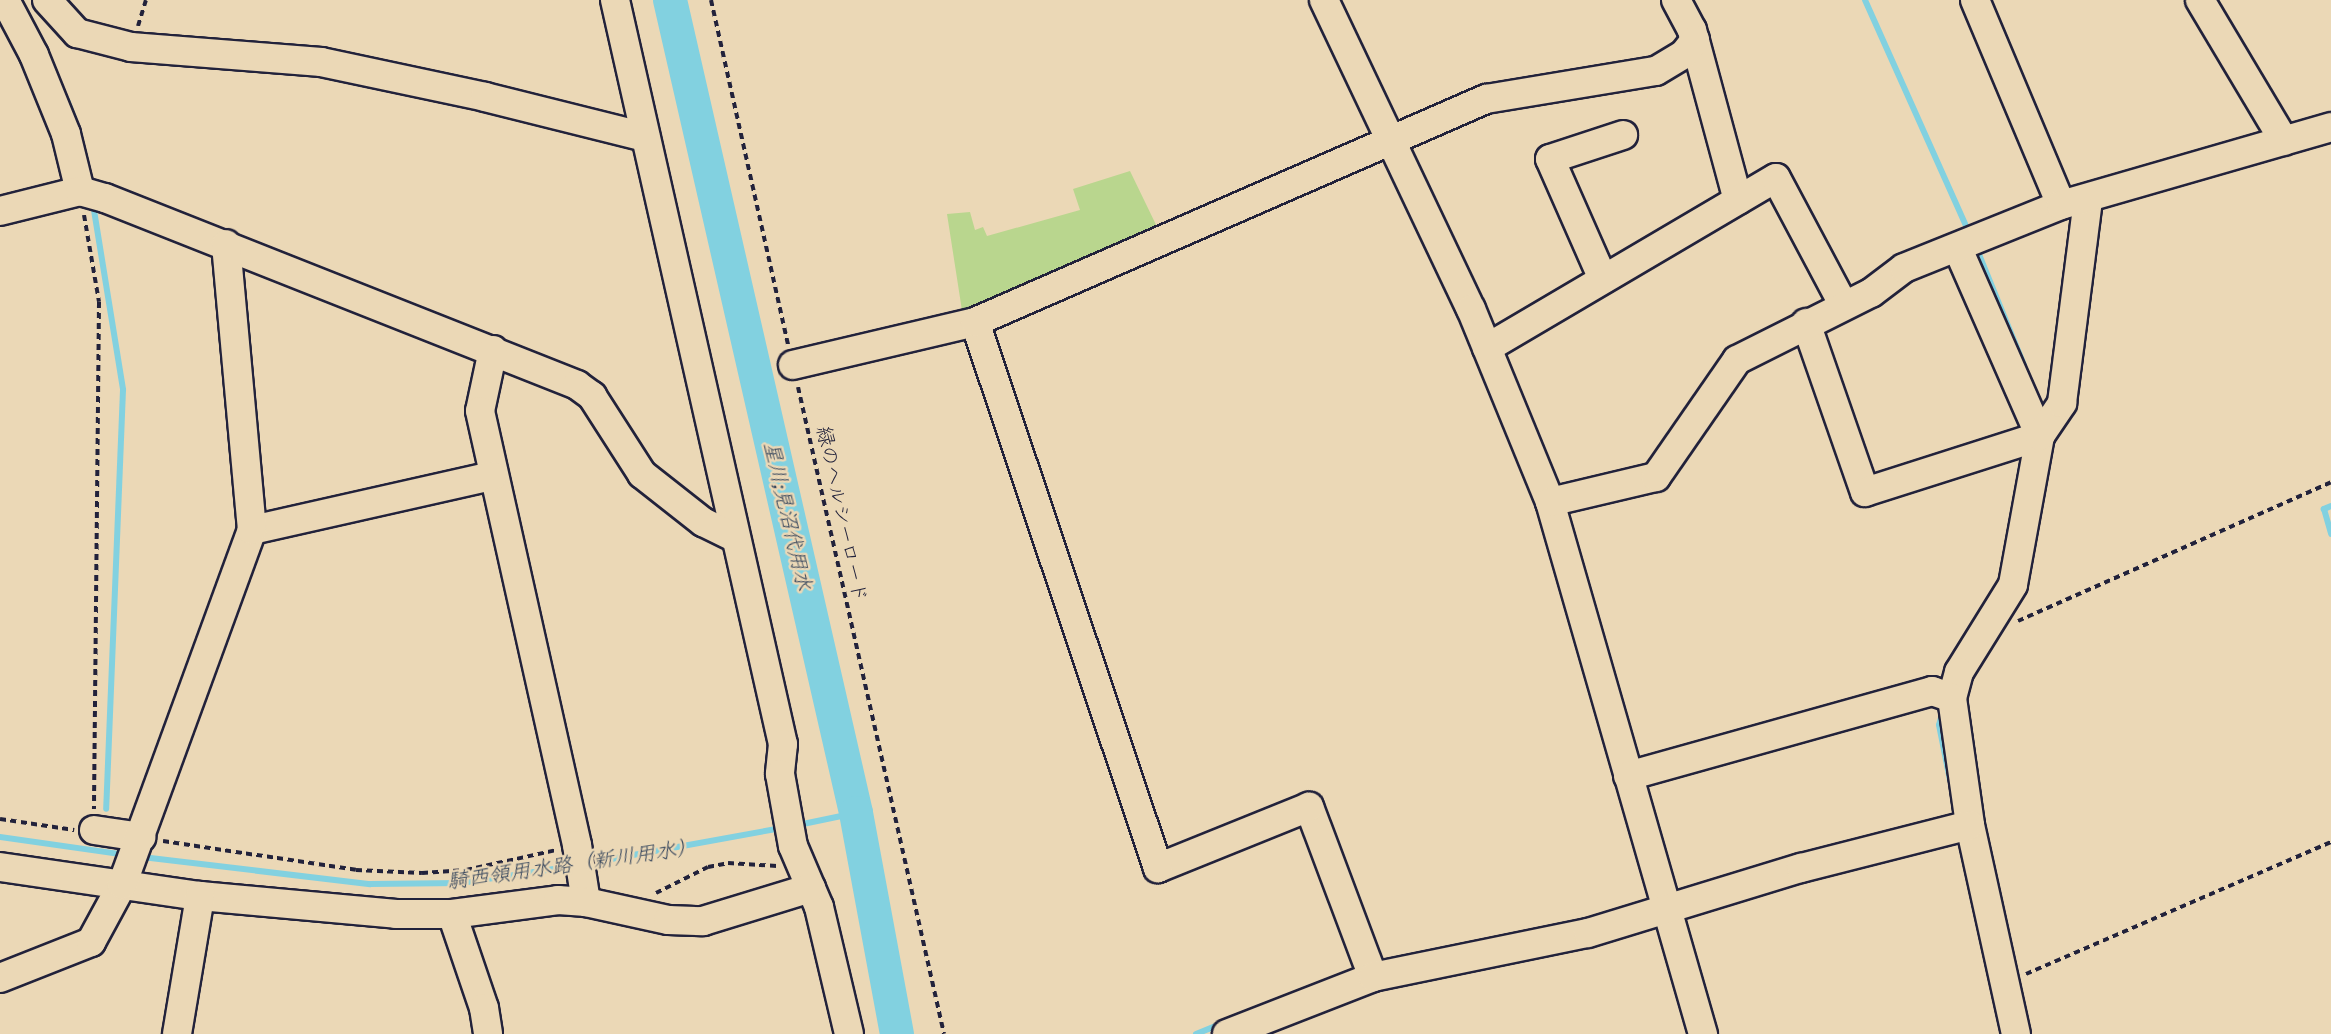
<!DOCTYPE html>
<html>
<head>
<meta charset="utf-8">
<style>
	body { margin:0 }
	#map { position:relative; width:2331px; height:1034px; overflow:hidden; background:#ebd8b6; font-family:Itim,"Klee One",sans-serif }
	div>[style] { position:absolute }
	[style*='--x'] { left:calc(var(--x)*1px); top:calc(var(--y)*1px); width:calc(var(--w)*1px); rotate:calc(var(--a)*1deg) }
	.green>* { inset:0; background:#b9d68e }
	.stream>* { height:6px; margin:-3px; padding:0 3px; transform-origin:3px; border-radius:3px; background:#82d1e0 }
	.river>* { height:34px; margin:-17px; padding:0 17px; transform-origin:17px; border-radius:17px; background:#82d1e0 }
	.path>* { height:4px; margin-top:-2px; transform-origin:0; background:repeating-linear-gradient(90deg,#22223b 0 6px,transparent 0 10.5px) }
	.roads { filter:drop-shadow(2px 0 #22223b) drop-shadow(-2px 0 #22223b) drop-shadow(0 2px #22223b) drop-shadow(0 -2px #22223b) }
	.minor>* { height:28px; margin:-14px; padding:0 14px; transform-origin:14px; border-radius:14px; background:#ebd8b6 }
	span { translate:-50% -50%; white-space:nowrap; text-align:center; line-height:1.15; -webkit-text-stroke:5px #ebd8b6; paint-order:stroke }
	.street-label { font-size:20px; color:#22223b }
	.water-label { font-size:21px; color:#35455c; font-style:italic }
</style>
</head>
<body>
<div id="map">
	<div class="green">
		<div style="clip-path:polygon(1130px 171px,1160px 233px,963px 317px,947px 214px,970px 212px,975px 230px,983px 227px,987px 236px,1080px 210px,1073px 189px)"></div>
	</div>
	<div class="stream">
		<div style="--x:1865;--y:0;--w:254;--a:65.9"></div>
		<div style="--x:67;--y:100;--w:34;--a:69"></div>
		<div style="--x:93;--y:204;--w:188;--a:80.8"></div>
		<div style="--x:123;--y:390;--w:419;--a:92.3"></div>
		<div style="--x:1976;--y:247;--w:127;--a:67.9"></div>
		<div style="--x:2331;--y:506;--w:8;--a:157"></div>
		<div style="--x:2324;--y:509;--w:26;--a:74"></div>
		<div style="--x:1942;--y:714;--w:11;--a:105"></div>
		<div style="--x:1939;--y:725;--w:56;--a:78.7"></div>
		<div style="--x:798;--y:825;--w:59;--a:-11.7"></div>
		<div style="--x:0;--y:837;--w:127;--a:8.1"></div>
		<div style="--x:142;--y:857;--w:230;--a:6.8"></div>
		<div style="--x:370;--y:884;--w:91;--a:-0.6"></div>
		<div style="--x:461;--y:883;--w:113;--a:-8.6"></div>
		<div style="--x:589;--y:863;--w:196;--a:-10.3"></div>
		<div style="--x:1196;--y:1034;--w:27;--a:-22"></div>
	</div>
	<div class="river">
		<div style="--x:670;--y:0;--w:834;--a:77.11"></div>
		<div style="--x:856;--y:813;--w:225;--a:79.5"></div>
	</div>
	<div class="path">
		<div style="--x:711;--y:0;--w:353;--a:77.4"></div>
		<div style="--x:138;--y:26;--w:27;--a:-73"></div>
		<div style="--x:84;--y:215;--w:88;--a:80.2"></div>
		<div style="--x:99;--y:302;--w:507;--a:90.57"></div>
		<div style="--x:798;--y:387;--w:663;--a:77.28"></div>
		<div style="--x:2018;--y:621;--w:342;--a:-23.9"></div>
		<div style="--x:0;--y:819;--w:75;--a:8.5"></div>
		<div style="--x:163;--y:841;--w:195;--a:8.5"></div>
		<div style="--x:356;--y:870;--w:66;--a:2.6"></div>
		<div style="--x:422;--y:873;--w:44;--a:-3.9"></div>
		<div style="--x:466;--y:870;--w:92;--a:-12.5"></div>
		<div style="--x:656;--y:893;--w:58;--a:-26.6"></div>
		<div style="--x:708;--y:867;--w:20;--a:-11"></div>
		<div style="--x:728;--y:863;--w:49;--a:3.5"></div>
		<div style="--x:2026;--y:974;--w:332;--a:-23.4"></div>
	</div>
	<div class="roads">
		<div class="minor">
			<div style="--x:5;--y:0;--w:62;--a:62.2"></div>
			<div style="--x:34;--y:55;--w:85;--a:67.9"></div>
			<div style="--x:66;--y:134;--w:59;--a:76.2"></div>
			<div style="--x:47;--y:0;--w:45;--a:47.7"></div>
			<div style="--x:77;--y:33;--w:56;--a:14.5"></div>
			<div style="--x:131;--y:47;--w:191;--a:4.5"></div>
			<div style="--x:321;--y:62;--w:168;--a:12"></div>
			<div style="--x:485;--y:97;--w:165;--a:14"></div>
			<div style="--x:615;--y:0;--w:763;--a:77.28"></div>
			<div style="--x:783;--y:744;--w:30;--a:96"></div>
			<div style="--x:780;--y:774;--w:73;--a:79.8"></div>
			<div style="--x:793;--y:846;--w:66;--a:66.9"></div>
			<div style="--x:819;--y:907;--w:130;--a:76.7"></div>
			<div style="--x:1324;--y:0;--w:342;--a:64.6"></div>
			<div style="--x:1471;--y:309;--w:209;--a:67.7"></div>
			<div style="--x:1550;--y:502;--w:554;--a:73.96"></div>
			<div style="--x:1676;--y:0;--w:34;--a:62"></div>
			<div style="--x:1692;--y:30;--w:176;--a:74.9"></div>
			<div style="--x:1975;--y:0;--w:222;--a:67.2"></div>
			<div style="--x:2200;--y:0;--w:164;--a:59.2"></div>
			<div style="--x:0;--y:211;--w:82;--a:-14"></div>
			<div style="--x:80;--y:191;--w:26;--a:16"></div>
			<div style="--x:105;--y:198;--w:508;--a:21.61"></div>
			<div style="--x:577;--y:385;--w:19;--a:36"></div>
			<div style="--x:592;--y:396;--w:93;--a:57.3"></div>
			<div style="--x:642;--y:474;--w:78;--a:38.2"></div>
			<div style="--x:703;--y:522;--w:34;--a:26"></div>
			<div style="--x:1958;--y:249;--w:204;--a:66.3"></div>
			<div style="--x:2040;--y:436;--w:151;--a:100.3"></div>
			<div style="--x:2013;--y:585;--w:102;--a:121.8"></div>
			<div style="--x:1959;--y:672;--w:27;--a:105"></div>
			<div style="--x:1952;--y:698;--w:128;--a:81.9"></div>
			<div style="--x:1970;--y:825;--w:214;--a:77.6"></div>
			<div style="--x:1603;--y:279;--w:131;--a:-113.8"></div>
			<div style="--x:1550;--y:159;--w:77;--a:-18.2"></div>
			<div style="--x:1806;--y:323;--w:179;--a:70.8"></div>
			<div style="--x:1865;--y:492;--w:184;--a:-17.7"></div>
			<div style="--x:2040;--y:436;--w:40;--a:-56"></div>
			<div style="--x:2062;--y:403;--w:205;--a:-82.7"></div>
			<div style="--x:1487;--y:348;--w:335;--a:-30.5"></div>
			<div style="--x:1776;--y:178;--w:143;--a:62"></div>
			<div style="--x:493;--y:350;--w:62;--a:102"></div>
			<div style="--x:480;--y:411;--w:445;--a:77.4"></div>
			<div style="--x:577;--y:845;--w:58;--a:81"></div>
			<div style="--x:793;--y:365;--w:187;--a:-13.3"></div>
			<div style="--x:1550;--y:502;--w:109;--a:-13.3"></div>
			<div style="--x:1656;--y:477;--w:142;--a:-55.3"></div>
			<div style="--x:1737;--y:360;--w:150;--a:-26.6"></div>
			<div style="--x:1871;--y:293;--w:41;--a:-37.1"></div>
			<div style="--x:1904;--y:268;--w:169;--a:-21.9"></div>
			<div style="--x:2061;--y:205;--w:281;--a:-16.1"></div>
			<div style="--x:252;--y:530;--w:246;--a:-12.7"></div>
			<div style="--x:1628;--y:776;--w:316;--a:-15.6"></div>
			<div style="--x:1932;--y:691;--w:21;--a:19"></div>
			<div style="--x:94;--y:830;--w:48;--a:8.5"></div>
			<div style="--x:0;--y:867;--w:202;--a:8.3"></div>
			<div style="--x:200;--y:896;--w:197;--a:5.2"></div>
			<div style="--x:396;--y:914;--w:56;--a:0"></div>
			<div style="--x:452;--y:914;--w:107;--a:-7.5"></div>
			<div style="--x:558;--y:900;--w:28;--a:4"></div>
			<div style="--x:586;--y:902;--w:84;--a:12.4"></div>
			<div style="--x:668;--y:920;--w:35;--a:2"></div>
			<div style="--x:703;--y:921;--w:113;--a:-17"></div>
			<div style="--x:452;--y:914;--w:99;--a:71.2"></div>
			<div style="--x:484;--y:1008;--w:26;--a:81"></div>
			<div style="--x:1373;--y:977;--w:182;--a:-110.6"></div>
			<div style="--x:1309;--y:807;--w:163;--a:158"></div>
			<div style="--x:1158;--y:868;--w:576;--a:-108.53"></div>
			<div style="--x:975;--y:322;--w:558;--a:-23.58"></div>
			<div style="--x:1486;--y:99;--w:172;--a:-9.4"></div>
			<div style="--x:1656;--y:71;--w:33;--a:-31"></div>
			<div style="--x:1684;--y:54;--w:18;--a:-52"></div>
			<div style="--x:0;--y:978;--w:98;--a:-21.6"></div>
			<div style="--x:91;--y:942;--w:65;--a:-61.5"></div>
			<div style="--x:122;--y:885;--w:378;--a:-69.9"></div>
			<div style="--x:252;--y:530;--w:287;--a:-95.2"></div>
			<div style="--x:177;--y:1034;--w:140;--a:-80.5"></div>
			<div style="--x:1227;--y:1034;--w:157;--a:-21.3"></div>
			<div style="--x:1373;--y:977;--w:219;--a:-11.6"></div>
			<div style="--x:1588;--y:933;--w:223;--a:-17"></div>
			<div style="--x:1801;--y:868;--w:174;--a:-14.3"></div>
		</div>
	</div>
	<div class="street-label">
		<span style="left:842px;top:514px;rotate:78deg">緑のヘルシーロード</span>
	</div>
	<div class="water-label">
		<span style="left:788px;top:516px;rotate:77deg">星川;見沼代用水</span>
		<span style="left:572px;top:864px;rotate:-8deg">騎西領用水路（新川用水）</span>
	</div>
</div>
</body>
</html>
